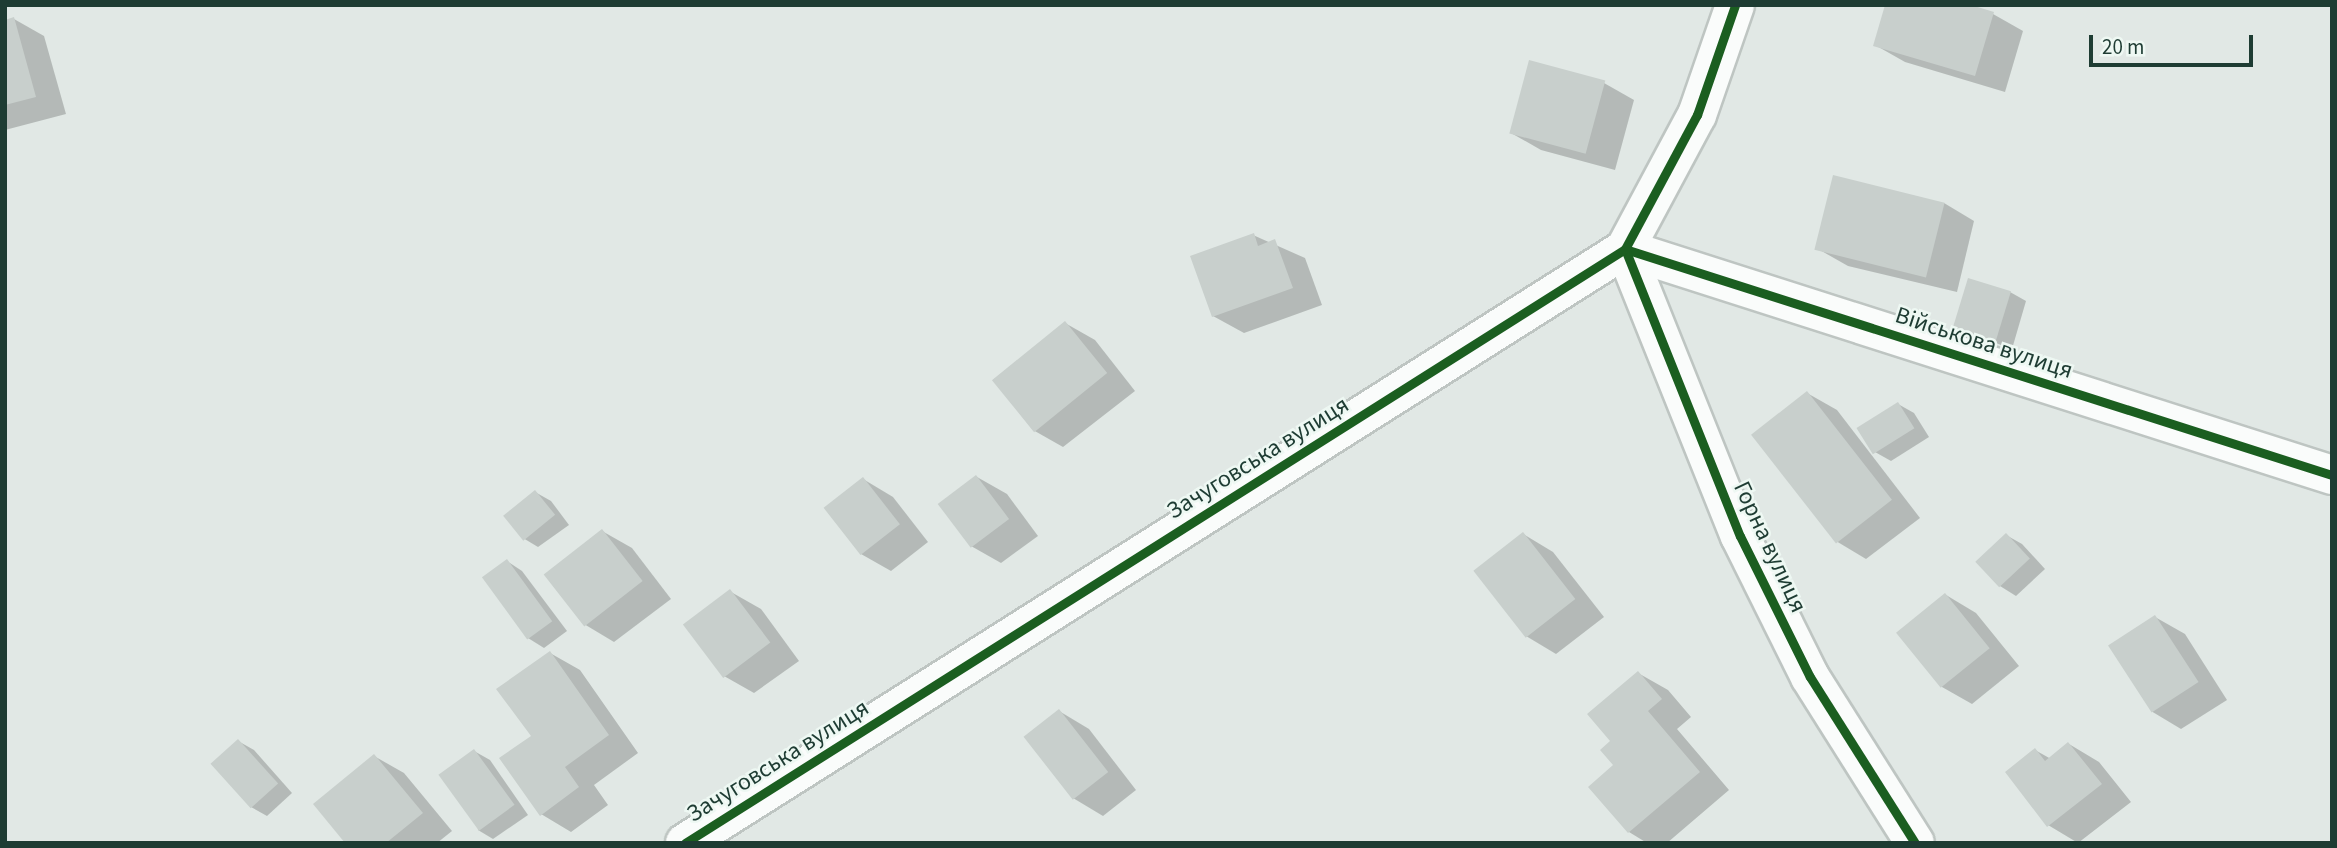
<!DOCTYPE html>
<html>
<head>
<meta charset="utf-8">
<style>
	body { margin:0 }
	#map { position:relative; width:2337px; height:848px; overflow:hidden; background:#e1e8e5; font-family:"Source Sans 3",sans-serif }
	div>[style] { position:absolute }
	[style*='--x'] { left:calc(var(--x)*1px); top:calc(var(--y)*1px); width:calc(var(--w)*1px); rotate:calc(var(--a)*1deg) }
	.shadow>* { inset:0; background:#0003 }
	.building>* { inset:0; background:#c8cfcc; transform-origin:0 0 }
	.roads { filter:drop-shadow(2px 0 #bec5c2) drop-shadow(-2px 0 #bec5c2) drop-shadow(0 2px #bec5c2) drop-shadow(0 -2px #bec5c2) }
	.minor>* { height:38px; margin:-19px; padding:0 19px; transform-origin:19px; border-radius:19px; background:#fafcfb }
	.cycleway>* { height:9px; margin:-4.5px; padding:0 4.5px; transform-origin:4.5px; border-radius:4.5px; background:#1b5e20 }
	span { translate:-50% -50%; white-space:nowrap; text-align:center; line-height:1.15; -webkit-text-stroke:5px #eef8f3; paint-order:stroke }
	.street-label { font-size:24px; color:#1e3c33 }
	.frame { position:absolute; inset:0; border:7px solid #1e3c33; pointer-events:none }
	.scale { position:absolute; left:2089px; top:35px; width:164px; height:32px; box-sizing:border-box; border:4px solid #1e3c33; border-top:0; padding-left:9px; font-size:21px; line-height:24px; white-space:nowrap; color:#1e3c33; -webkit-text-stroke:5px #eef8f3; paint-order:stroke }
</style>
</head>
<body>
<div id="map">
	<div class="shadow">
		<div style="clip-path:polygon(1993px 14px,2023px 31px,2005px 92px,1905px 62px,1875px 45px)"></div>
		<div style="clip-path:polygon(14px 19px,44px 36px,66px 114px,5px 130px,5px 21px)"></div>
		<div style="clip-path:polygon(1604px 83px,1634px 100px,1615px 170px,1541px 150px,1511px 133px)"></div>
		<div style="clip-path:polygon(1944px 203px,1974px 221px,1957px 292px,1848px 266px,1818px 249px)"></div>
		<div style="clip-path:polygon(1253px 235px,1305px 258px,1322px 305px,1244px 333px,1213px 316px)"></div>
		<div style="clip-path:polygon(2010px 292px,2026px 301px,2012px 349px,1955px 328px)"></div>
		<div style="clip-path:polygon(1065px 323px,1095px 340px,1135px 391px,1063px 447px,1033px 430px,993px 380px)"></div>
		<div style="clip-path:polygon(1807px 393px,1837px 410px,1920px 518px,1866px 559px,1836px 541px)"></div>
		<div style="clip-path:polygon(1898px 404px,1914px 413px,1929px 437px,1891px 461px,1875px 452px)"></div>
		<div style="clip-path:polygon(977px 477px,1007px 494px,1038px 536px,1001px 563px,971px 546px)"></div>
		<div style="clip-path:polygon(863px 479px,893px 497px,928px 542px,891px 571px,861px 554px)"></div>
		<div style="clip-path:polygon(535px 492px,551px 501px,569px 525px,538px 547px,523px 538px)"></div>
		<div style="clip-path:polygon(602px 531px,632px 548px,671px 599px,614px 642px,584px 624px)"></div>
		<div style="clip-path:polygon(1523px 534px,1553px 552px,1604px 617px,1556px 654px,1526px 636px)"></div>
		<div style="clip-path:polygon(2006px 535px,2022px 544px,2045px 569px,2016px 596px,2000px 586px)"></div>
		<div style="clip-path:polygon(507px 561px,522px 571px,567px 631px,544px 648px,528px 638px)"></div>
		<div style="clip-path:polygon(731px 592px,761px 609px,799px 661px,754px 693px,724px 676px)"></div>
		<div style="clip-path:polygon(1946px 595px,1976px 613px,2019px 666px,1972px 704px,1942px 687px)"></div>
		<div style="clip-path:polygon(2155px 617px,2185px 634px,2227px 700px,2181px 729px,2151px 711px)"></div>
		<div style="clip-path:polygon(550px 653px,580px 670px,638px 753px,594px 785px,608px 805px,571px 832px,541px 814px,533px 736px)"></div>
		<div style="clip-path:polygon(1638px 673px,1668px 690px,1691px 717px,1677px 729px,1729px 790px,1667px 843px,1647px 843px,1629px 832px,1615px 766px)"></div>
		<div style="clip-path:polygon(1059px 711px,1089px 729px,1136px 790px,1103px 816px,1073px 798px)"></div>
		<div style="clip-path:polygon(238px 741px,254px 750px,292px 793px,267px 816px,251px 807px)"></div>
		<div style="clip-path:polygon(2069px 744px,2099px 762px,2131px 802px,2078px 843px,2048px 825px,2035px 750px,2051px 759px)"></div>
		<div style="clip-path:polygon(474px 751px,490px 760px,528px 815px,493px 839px,478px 830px)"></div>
		<div style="clip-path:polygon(374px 756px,404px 773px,452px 831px,437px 843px,347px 843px)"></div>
	</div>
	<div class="building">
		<div style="clip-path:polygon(1885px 5px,1971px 5px,1994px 12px,1975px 76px,1873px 46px)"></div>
		<div style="clip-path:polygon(14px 17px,36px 97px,5px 105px,5px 20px)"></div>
		<div style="left:1529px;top:60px;width:79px;height:76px;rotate:15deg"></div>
		<div style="left:1833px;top:175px;width:115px;height:77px;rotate:14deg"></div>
		<div style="clip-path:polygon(1254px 233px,1258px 246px,1275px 239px,1293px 288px,1212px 317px,1190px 256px)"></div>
		<div style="left:1968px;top:278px;width:45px;height:53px;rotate:17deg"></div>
		<div style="left:1065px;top:321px;width:67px;height:94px;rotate:51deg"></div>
		<div style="left:1807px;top:391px;width:138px;height:71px;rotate:52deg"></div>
		<div style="left:1898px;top:402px;width:31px;height:49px;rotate:58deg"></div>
		<div style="left:976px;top:475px;width:55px;height:48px;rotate:53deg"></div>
		<div style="left:863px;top:477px;width:60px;height:50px;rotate:52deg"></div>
		<div style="left:535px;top:490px;width:32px;height:41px;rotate:51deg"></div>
		<div style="left:602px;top:529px;width:66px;height:74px;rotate:52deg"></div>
		<div style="left:1523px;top:532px;width:85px;height:63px;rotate:52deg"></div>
		<div style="left:2006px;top:533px;width:35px;height:42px;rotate:47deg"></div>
		<div style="left:507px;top:559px;width:77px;height:31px;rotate:54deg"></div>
		<div style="left:730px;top:589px;width:67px;height:59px;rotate:53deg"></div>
		<div style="left:1945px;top:593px;width:71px;height:63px;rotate:51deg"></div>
		<div style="left:2155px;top:615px;width:80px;height:56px;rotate:57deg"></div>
		<div style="clip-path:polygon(550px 651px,609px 735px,565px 767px,579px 787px,540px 816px,499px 758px,531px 736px,496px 689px)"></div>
		<div style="clip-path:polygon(1638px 671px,1662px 699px,1648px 711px,1700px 772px,1628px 833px,1588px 787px,1613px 765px,1600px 750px,1610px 741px,1587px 714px)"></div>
		<div style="left:1059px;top:709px;width:80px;height:45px;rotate:52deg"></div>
		<div style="left:238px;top:739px;width:60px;height:37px;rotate:48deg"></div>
		<div style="clip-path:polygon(2068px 742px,2102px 784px,2047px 827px,2005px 772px,2035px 748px,2045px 761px)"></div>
		<div style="left:474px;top:749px;width:69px;height:44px;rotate:54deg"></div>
		<div style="clip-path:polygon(374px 754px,423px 813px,386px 843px,345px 843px,313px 804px)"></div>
	</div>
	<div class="roads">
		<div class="minor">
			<div style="--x:1625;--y:249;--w:742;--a:17.73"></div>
			<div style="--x:1625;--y:249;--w:309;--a:68.2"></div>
			<div style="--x:1740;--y:536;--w:157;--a:63.6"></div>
			<div style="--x:1810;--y:677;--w:196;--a:57.7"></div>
			<div style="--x:685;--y:843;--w:1112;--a:-32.29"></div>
			<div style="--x:1625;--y:249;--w:152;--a:-61.8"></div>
			<div style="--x:1697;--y:115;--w:116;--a:-70.9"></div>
		</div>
	</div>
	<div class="cycleway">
		<div style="--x:1625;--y:249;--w:742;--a:17.73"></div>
		<div style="--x:1625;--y:249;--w:309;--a:68.2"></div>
		<div style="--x:1740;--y:536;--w:157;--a:63.6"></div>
		<div style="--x:1810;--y:677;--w:196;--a:57.7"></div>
		<div style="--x:685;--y:843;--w:1112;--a:-32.29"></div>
		<div style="--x:1625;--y:249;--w:152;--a:-61.8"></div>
		<div style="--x:1697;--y:115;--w:116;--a:-70.9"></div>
	</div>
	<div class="street-label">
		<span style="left:1984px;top:343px;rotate:18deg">Військова вулиця</span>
		<span style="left:1258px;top:458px;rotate:-32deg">Зачуговська вулиця</span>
		<span style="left:1770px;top:547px;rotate:65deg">Горна вулиця</span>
		<span style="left:778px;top:761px;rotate:-32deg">Зачуговська вулиця</span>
	</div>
	<div class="frame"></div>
	<div class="scale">20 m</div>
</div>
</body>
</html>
